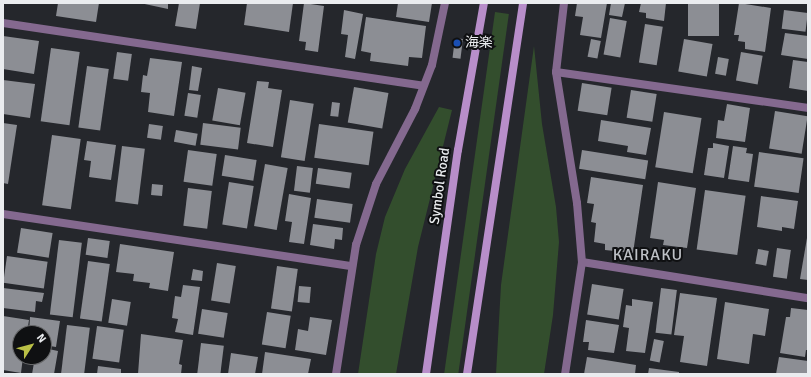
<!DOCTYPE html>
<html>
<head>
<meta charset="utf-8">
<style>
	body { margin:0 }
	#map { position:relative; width:811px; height:377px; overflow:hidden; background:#25272c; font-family:Signika,"Noto Sans JP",sans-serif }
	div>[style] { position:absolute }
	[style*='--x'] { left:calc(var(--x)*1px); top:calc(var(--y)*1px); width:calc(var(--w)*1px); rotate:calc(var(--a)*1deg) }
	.green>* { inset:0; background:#334e2d; transform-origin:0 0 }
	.building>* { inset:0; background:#8c8e94; transform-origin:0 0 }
	.minor>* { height:8px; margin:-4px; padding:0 4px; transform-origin:4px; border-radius:4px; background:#84698f }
	.secondary>* { height:8px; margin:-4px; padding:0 4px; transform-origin:4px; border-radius:4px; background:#b88eca }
	.dots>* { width:11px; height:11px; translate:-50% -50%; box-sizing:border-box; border:2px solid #0f1012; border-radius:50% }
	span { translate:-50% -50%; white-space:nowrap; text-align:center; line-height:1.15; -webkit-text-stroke:4px #0f1012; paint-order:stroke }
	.poi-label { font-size:14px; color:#eaecef }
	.left { translate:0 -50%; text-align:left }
	.street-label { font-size:14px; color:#eaecef }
	.quarter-label { font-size:16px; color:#bfc2c7; letter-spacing:1px }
	.frame { position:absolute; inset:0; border:4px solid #eaecef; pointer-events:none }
	.north { position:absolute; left:12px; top:325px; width:40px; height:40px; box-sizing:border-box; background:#0f1012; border:1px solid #67686a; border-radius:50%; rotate:54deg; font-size:11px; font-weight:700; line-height:16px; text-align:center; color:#eaecef }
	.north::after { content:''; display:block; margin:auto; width:14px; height:18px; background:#bac046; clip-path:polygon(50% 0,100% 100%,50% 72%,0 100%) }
</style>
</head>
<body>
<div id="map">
	<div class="green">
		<div style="left:495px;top:12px;width:14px;height:366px;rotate:8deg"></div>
		<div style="clip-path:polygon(534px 46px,542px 124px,556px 207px,559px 242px,553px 315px,544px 374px,496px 374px,501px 285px)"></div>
		<div style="clip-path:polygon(439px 107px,452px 110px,418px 247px,396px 374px,358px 374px,376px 254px,385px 217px,405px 169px)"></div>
	</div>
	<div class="building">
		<div style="clip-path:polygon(58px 3px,99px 3px,96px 22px,56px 16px)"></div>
		<div style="clip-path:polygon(140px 3px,168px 3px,168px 9px)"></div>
		<div style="clip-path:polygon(179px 3px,200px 3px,196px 29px,175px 26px)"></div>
		<div style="clip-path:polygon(247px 3px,293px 3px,289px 32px,244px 25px)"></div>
		<div style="clip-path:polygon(304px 3px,324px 6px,318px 52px,305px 50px,306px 42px,299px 41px)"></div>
		<div style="clip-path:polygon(398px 3px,432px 3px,429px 22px,396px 17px)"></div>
		<div style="clip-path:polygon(577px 3px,607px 3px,601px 38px,580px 35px,583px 17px,575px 16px)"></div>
		<div style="clip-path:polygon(611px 3px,625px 3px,622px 17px,609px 15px)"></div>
		<div style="clip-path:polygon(641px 3px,666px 3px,664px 21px,646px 18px,646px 13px,639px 12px)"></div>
		<div style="left:688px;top:3px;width:31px;height:33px"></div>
		<div style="clip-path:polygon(739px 3px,771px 8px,765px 52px,745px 49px,745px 42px,738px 41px,739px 35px,734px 35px)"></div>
		<div style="clip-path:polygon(344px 10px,363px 14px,355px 59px,345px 57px,348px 35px,341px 34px)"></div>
		<div style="left:784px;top:10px;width:24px;height:19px;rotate:7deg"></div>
		<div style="clip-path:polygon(366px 17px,426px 26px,422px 58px,409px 57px,408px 66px,370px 61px,371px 53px,361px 51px)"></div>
		<div style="left:610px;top:18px;width:17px;height:37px;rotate:10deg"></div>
		<div style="left:645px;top:24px;width:18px;height:39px;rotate:9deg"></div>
		<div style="clip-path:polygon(785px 33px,808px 36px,808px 59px,781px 55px)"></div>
		<div style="clip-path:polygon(3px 36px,39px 41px,34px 74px,3px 69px)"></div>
		<div style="left:455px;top:38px;width:8px;height:20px;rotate:7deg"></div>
		<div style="left:591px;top:39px;width:10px;height:18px;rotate:11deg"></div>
		<div style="left:684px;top:39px;width:29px;height:33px;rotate:10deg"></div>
		<div style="left:51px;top:48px;width:29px;height:74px;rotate:8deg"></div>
		<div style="left:117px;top:52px;width:15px;height:27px;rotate:8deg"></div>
		<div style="left:741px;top:52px;width:22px;height:29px;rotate:10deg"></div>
		<div style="left:718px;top:57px;width:11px;height:17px;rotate:10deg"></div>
		<div style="clip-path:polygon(150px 58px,182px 62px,174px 116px,148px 112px,150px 93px,141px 92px,143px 75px,147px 76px)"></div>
		<div style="clip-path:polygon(793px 60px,808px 62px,808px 91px,789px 88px)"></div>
		<div style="left:87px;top:66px;width:22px;height:62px;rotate:8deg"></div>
		<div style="clip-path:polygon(192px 66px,202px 68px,198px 91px,189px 90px)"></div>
		<div style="clip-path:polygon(3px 80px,35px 84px,30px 118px,3px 114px)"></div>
		<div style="clip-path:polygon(257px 81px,269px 82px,268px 88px,282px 90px,273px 147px,247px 143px)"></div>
		<div style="left:582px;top:83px;width:30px;height:28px;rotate:9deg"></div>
		<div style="left:354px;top:87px;width:35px;height:36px;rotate:10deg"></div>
		<div style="left:218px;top:88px;width:28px;height:33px;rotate:10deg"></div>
		<div style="left:631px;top:90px;width:26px;height:28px;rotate:9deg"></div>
		<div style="left:188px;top:93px;width:13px;height:23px;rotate:9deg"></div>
		<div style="left:290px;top:100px;width:24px;height:58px;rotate:9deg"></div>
		<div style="left:332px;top:102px;width:8px;height:14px;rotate:7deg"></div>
		<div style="clip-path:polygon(727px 104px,750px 108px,745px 142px,716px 138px,718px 120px,724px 121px)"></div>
		<div style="left:775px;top:111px;width:33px;height:38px;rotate:9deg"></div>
		<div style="left:664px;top:112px;width:38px;height:56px;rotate:9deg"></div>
		<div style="clip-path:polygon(601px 120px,651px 128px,646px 155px,627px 152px,628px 146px,598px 141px)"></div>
		<div style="clip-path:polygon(3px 123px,17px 125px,8px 184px,3px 183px)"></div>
		<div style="left:203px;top:123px;width:38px;height:22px;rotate:7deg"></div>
		<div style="left:149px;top:124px;width:14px;height:14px;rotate:8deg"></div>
		<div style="left:319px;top:124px;width:55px;height:34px;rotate:8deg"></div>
		<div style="left:176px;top:130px;width:22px;height:12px;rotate:10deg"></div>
		<div style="left:52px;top:135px;width:29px;height:71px;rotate:8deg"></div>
		<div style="clip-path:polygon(87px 141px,116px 145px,111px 180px,89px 177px,91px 161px,84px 160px)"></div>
		<div style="clip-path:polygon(713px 143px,729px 146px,724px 178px,704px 175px,708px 148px,713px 148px)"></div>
		<div style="left:122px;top:146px;width:23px;height:56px;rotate:7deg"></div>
		<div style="clip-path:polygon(733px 146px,747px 148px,746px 153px,753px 154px,749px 182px,728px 179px)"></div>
		<div style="left:188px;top:150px;width:29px;height:32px;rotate:8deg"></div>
		<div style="left:582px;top:150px;width:67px;height:19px;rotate:9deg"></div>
		<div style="left:759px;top:152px;width:45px;height:35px;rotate:8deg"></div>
		<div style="left:225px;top:155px;width:32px;height:21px;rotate:9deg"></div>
		<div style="left:265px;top:164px;width:23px;height:63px;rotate:10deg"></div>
		<div style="left:297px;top:166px;width:16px;height:25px;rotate:7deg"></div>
		<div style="left:318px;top:168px;width:34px;height:16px;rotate:8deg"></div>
		<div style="clip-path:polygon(591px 177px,643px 185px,633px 253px,605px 250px,605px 244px,594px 242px,596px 223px,591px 222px,594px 204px,587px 203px)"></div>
		<div style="left:229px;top:182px;width:25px;height:43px;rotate:9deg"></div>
		<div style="clip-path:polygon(658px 182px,696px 188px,687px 248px,663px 245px,664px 240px,650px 238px)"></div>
		<div style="left:152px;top:184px;width:11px;height:11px;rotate:5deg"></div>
		<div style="left:188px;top:188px;width:24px;height:38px;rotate:7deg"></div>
		<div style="left:705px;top:190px;width:41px;height:60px;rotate:8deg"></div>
		<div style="clip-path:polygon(289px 194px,311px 198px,304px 244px,289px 242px,292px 222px,285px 221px)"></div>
		<div style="clip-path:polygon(761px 196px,798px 201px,794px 229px,782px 227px,782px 231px,757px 227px)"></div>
		<div style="left:317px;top:199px;width:36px;height:19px;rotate:8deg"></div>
		<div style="clip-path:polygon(313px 224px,343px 228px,342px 240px,335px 239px,334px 249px,310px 245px)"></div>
		<div style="left:21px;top:228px;width:32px;height:25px;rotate:9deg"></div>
		<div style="clip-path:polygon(808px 232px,808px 280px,800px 279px)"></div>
		<div style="left:88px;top:238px;width:22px;height:17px;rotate:8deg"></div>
		<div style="left:59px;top:240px;width:23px;height:75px;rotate:7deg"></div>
		<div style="clip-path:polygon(120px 244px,174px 252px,168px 291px,149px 288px,150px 283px,133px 281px,134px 274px,116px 272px)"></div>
		<div style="left:777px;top:248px;width:14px;height:29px;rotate:8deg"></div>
		<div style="left:758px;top:249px;width:11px;height:15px;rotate:10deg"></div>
		<div style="left:7px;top:256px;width:41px;height:27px;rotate:8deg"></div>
		<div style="left:88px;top:261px;width:22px;height:58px;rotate:8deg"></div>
		<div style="left:217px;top:263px;width:19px;height:38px;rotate:9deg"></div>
		<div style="left:277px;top:266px;width:21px;height:43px;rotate:8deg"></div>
		<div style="clip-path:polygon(193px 269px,203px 271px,202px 281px,191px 280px)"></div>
		<div style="left:592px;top:284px;width:32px;height:31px;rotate:9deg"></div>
		<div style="clip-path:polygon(183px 285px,200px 287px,193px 335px,175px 332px,178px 319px,172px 318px,175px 296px,181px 297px)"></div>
		<div style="left:299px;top:286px;width:12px;height:16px;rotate:5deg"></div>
		<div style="clip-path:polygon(3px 288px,44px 293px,42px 302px,36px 301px,35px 312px,3px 308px)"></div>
		<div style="left:661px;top:288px;width:16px;height:45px;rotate:7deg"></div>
		<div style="clip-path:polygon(680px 293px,717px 298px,707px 366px,680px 362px,684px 336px,674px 335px)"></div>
		<div style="left:112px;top:299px;width:19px;height:24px;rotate:9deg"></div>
		<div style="clip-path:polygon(632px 299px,653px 302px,645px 353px,626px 351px,629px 328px,623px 327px,626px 305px,632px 306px)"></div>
		<div style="clip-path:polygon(725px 302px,769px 309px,765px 336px,753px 334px,749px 364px,717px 359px)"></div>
		<div style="clip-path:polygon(791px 308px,808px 310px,808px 350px,806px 350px,805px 357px,780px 353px,786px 317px,790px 317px)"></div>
		<div style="left:202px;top:309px;width:26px;height:25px;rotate:9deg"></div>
		<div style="left:267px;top:312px;width:24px;height:33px;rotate:9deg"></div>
		<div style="clip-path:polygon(3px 316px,29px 320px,27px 333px,20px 333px,20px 357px,23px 357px,21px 373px,3px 370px)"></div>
		<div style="clip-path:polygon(30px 317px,60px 321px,56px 347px,44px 345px,44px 333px,29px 333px)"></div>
		<div style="clip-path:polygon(310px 317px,332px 320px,326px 355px,295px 350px,298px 329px,308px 331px)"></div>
		<div style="clip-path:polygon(586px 320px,619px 325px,614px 353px,588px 350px,589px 342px,583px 342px)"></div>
		<div style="left:67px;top:325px;width:23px;height:50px;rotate:7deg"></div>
		<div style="left:97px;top:326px;width:27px;height:33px;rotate:8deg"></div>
		<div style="clip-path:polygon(141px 334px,183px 340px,179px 364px,182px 365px,181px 374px,138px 374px)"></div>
		<div style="left:654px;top:339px;width:10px;height:22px;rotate:11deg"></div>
		<div style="left:201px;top:343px;width:23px;height:31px;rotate:7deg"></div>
		<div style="clip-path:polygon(44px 348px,58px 351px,54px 374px,32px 374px,35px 357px,44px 357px)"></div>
		<div style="clip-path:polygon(265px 352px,311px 359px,308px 374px,262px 374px)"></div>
		<div style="clip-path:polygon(231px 353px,258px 357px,255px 374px,228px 374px)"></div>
		<div style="clip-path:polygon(587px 357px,636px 365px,635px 374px,584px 374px)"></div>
		<div style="clip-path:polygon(779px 357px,808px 361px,808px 374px,776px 374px)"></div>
		<div style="clip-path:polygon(98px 366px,121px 369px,121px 374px,97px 374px)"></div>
		<div style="clip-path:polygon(649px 368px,679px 372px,679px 374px,648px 374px)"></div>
	</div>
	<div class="minor">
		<div style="--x:564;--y:3;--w:69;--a:96.6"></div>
		<div style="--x:556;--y:72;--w:133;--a:80.9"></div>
		<div style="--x:577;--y:203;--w:59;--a:85.2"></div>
		<div style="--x:582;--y:262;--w:113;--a:98.6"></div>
		<div style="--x:3;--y:23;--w:425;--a:8.5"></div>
		<div style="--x:556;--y:72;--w:255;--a:8.1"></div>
		<div style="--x:3;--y:214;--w:353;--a:8.5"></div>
		<div style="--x:582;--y:262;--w:229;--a:9.1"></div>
		<div style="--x:336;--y:374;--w:131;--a:-81.2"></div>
		<div style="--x:356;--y:245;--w:64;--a:-71.8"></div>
		<div style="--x:376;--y:184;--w:85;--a:-62.5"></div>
		<div style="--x:415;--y:109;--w:47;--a:-68.9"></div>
		<div style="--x:432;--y:65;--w:63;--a:-78.2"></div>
	</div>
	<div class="secondary">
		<div style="--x:426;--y:374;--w:226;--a:-81.9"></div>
		<div style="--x:458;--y:150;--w:149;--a:-80"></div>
		<div style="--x:467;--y:374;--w:375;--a:-81.4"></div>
	</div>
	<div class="dots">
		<div style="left:457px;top:43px;background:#1a4fb4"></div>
	</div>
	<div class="poi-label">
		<span class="left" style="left:465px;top:43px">海楽</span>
	</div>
	<div class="street-label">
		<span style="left:440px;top:186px;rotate:-82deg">Symbol Road</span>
	</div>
	<div class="quarter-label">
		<span style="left:648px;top:255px">KAIRAKU</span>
	</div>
	<div class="frame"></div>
	<div class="north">N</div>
</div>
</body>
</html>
